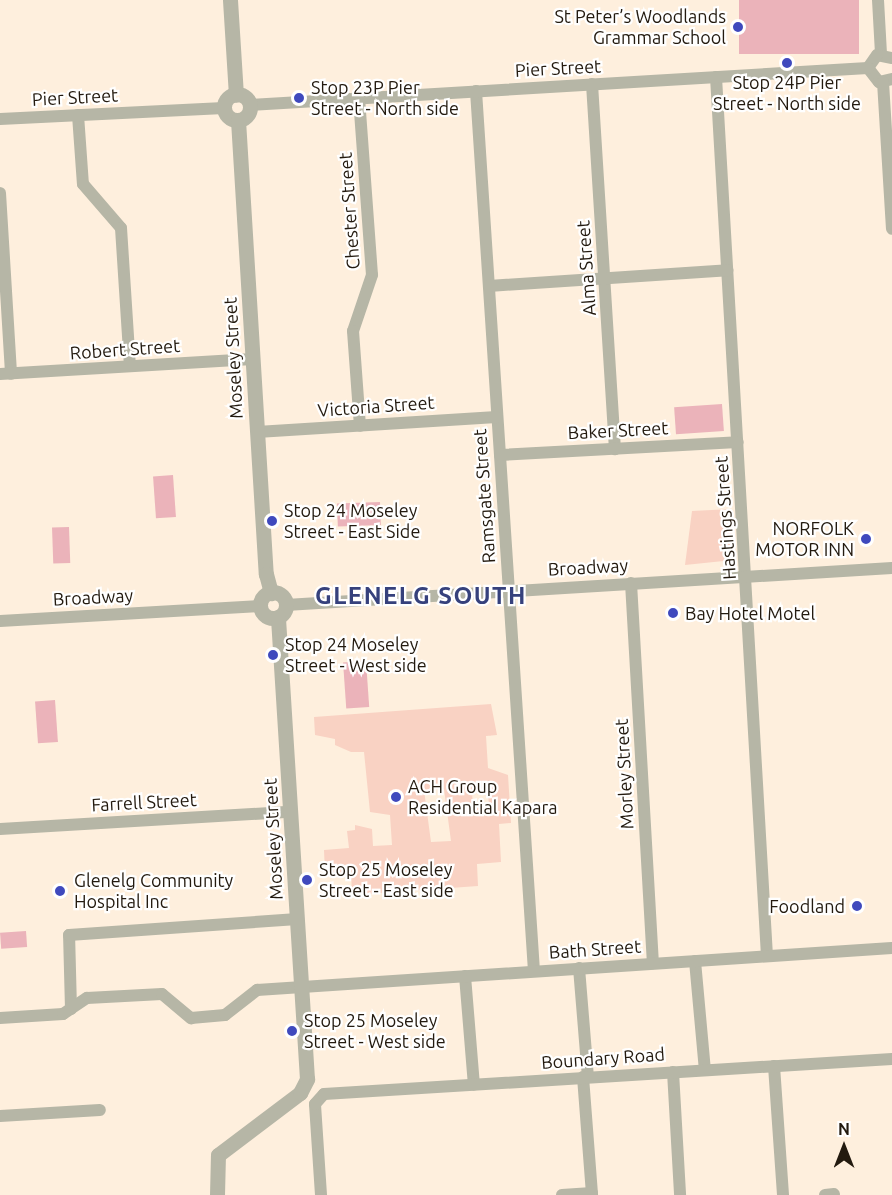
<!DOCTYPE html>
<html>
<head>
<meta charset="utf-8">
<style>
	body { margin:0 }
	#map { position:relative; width:892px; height:1195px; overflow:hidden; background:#feefdd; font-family:Ubuntu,sans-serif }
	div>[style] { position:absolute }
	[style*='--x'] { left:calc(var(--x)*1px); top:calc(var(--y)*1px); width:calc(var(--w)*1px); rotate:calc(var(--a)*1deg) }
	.green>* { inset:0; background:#ebb3ba; transform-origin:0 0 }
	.building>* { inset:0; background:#f9d2c3 }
	.minor>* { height:12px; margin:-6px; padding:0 6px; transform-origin:6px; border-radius:6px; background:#b6b6a6 }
	.tertiary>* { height:15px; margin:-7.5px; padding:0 7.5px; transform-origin:7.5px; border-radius:7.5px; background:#b6b6a6 }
	.tertiary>.ring { margin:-7.5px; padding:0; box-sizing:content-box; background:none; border:15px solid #b6b6a6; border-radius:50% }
	.dots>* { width:16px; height:16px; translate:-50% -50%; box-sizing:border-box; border:3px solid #fff; border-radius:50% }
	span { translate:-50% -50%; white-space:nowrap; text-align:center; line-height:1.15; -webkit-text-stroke:4.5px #fff; paint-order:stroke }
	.poi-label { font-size:18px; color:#231a0f }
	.right { translate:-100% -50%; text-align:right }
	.left { translate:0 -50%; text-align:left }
	.street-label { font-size:18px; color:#231a0f }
	.district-label { font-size:24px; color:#36417c; font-weight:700; letter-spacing:1.5px }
	.north { position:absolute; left:814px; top:1117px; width:60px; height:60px; -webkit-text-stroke:4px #fff; paint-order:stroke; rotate:0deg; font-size:16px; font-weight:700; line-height:24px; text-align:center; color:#231a0f }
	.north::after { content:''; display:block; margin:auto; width:21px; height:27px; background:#231a0f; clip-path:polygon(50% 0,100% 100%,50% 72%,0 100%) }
</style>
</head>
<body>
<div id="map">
	<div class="green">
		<div style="left:739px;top:0;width:120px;height:54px"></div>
		<div style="left:722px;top:404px;width:27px;height:48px;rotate:86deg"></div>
		<div style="left:173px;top:475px;width:42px;height:20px;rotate:86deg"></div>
		<div style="left:380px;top:502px;width:23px;height:43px;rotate:88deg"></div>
		<div style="left:69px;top:527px;width:36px;height:17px;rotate:88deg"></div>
		<div style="left:366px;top:661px;width:46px;height:23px;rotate:86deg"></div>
		<div style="left:55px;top:700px;width:42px;height:20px;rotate:86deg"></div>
		<div style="left:26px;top:931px;width:16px;height:26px;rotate:86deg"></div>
	</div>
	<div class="building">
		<div style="clip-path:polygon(731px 509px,733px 560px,685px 565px,692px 511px)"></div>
		<div style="clip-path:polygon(evenodd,491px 704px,497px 735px,486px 736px,488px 768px,508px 775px,511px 823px,499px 824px,501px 862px,477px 864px,478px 886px,352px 895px,351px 872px,325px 874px,324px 850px,349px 848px,347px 831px,355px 830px,355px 825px,372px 829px,373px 846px,392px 845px,390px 815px,370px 812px,364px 752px,351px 752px,335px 745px,335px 739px,315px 735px,314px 717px,491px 704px,444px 789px,451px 841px,431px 842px,424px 790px,444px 789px,491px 704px,488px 791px,489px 807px,473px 808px,472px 792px,488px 791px)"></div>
	</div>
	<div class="minor">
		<div style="--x:878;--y:0;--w:54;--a:86.8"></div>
		<div style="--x:892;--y:58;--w:15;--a:-169"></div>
		<div style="--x:877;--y:55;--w:16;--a:125"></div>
		<div style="--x:868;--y:68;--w:18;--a:52"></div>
		<div style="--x:879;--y:82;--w:13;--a:-13"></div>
		<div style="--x:716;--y:77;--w:880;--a:86.68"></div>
		<div style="--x:883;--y:82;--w:147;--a:86.5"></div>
		<div style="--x:592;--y:84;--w:366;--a:86.4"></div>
		<div style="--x:476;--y:91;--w:882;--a:86.23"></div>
		<div style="--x:359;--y:98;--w:177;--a:85.8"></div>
		<div style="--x:372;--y:275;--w:59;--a:108.7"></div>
		<div style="--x:353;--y:331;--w:95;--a:85.8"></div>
		<div style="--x:249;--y:105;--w:620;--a:-3.42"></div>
		<div style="--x:78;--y:115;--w:69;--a:85.9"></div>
		<div style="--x:83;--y:184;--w:58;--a:49.2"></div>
		<div style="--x:121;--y:228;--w:138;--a:86.3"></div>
		<div style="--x:0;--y:119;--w:224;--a:-2.8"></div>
		<div style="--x:0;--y:193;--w:181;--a:86.5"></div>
		<div style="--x:489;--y:286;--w:239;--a:-3.8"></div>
		<div style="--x:0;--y:374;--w:253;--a:-3.4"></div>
		<div style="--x:257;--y:432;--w:240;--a:-3.6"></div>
		<div style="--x:500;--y:455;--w:238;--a:-3.1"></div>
		<div style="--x:631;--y:583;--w:381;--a:86.7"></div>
		<div style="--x:286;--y:605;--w:607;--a:-3.49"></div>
		<div style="--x:0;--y:621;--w:260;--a:-3.3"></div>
		<div style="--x:0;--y:829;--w:290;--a:-3.4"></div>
		<div style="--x:695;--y:961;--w:109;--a:84.8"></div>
		<div style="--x:579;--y:968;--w:109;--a:85.3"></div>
		<div style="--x:465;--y:976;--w:109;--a:85.3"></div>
		<div style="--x:71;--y:1009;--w:74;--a:-91.5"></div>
		<div style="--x:69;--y:935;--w:229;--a:-4"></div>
		<div style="--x:0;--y:1018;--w:63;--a:-3.6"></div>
		<div style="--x:63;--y:1014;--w:29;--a:-34"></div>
		<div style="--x:87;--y:998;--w:75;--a:-3.1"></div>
		<div style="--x:162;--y:994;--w:38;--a:40"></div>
		<div style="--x:191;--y:1018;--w:34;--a:-5"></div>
		<div style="--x:225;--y:1015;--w:41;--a:-38"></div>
		<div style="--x:257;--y:990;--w:636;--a:-3.78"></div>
		<div style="--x:774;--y:1066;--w:129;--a:86"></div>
		<div style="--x:673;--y:1072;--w:123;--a:86.7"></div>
		<div style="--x:583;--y:1077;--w:118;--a:85.6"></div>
		<div style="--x:0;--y:1116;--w:100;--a:-3.4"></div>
		<div style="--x:321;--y:1195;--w:91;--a:-93.8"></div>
		<div style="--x:315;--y:1104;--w:13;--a:-48"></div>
		<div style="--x:324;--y:1094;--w:569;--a:-3.53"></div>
		<div style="--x:562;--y:1195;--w:30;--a:-4"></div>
		<div style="--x:825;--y:1195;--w:9;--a:-6"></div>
	</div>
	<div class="tertiary">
		<div style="--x:230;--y:0;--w:95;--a:86.4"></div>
		<div class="ring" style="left:224px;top:94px;width:11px;height:11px"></div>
		<div style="--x:238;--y:120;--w:455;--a:86.5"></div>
		<div style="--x:266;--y:574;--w:20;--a:75"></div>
		<div class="ring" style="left:260px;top:592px;width:11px;height:11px"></div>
		<div style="--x:217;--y:1195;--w:40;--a:-88.6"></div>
		<div style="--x:218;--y:1155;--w:103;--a:-37.1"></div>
		<div style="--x:300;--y:1093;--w:16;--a:-63"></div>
		<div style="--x:307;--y:1079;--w:463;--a:-93.6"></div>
	</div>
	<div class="dots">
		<div style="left:738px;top:27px;background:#3f49bd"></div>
		<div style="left:787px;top:63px;background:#3f49bd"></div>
		<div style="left:299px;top:98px;background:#3f49bd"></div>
		<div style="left:272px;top:521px;background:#3f49bd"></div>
		<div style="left:866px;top:539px;background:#3f49bd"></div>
		<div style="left:673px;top:613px;background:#3f49bd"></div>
		<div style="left:273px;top:655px;background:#3f49bd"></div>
		<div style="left:396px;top:797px;background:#3f49bd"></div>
		<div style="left:307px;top:880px;background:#3f49bd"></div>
		<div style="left:60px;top:891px;background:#3f49bd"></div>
		<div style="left:857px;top:906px;background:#3f49bd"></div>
		<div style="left:292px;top:1031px;background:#3f49bd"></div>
	</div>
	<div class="poi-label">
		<span class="right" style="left:726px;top:27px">St Peter’s Woodlands<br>Grammar School</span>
		<span style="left:787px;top:93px">Stop 24P Pier<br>Street - North side</span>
		<span class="left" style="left:311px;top:98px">Stop 23P Pier<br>Street - North side</span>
		<span class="left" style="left:284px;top:521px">Stop 24 Moseley<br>Street - East Side</span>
		<span class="right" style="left:854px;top:539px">NORFOLK<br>MOTOR INN</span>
		<span class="left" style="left:685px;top:613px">Bay Hotel Motel</span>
		<span class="left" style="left:285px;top:655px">Stop 24 Moseley<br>Street - West side</span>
		<span class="left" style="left:408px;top:797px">ACH Group<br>Residential Kapara</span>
		<span class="left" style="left:319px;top:880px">Stop 25 Moseley<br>Street - East side</span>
		<span class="left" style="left:74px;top:891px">Glenelg Community<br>Hospital Inc</span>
		<span class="right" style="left:845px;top:906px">Foodland</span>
		<span class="left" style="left:304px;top:1031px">Stop 25 Moseley<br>Street - West side</span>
	</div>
	<div class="street-label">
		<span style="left:558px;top:68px;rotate:-3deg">Pier Street</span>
		<span style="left:75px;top:97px;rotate:-3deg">Pier Street</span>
		<span style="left:349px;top:211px;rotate:-94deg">Chester Street</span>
		<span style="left:586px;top:268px;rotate:-94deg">Alma Street</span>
		<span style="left:125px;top:349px;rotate:-4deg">Robert Street</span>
		<span style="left:233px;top:358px;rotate:-93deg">Moseley Street</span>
		<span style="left:376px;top:406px;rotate:-4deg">Victoria Street</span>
		<span style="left:618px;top:430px;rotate:-3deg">Baker Street</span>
		<span style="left:484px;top:496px;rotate:-94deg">Ramsgate Street</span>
		<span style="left:725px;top:518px;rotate:-94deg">Hastings Street</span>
		<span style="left:588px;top:567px;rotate:-3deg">Broadway</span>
		<span style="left:93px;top:597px;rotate:-3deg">Broadway</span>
		<span style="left:624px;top:774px;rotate:-93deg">Morley Street</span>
		<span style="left:144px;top:802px;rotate:-3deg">Farrell Street</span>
		<span style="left:273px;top:839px;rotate:-93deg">Moseley Street</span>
		<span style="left:595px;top:949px;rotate:-4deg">Bath Street</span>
		<span style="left:603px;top:1058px;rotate:-4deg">Boundary Road</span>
	</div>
	<div class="district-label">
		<span style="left:421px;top:596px">GLENELG SOUTH</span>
	</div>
	<div class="north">N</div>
</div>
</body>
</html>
